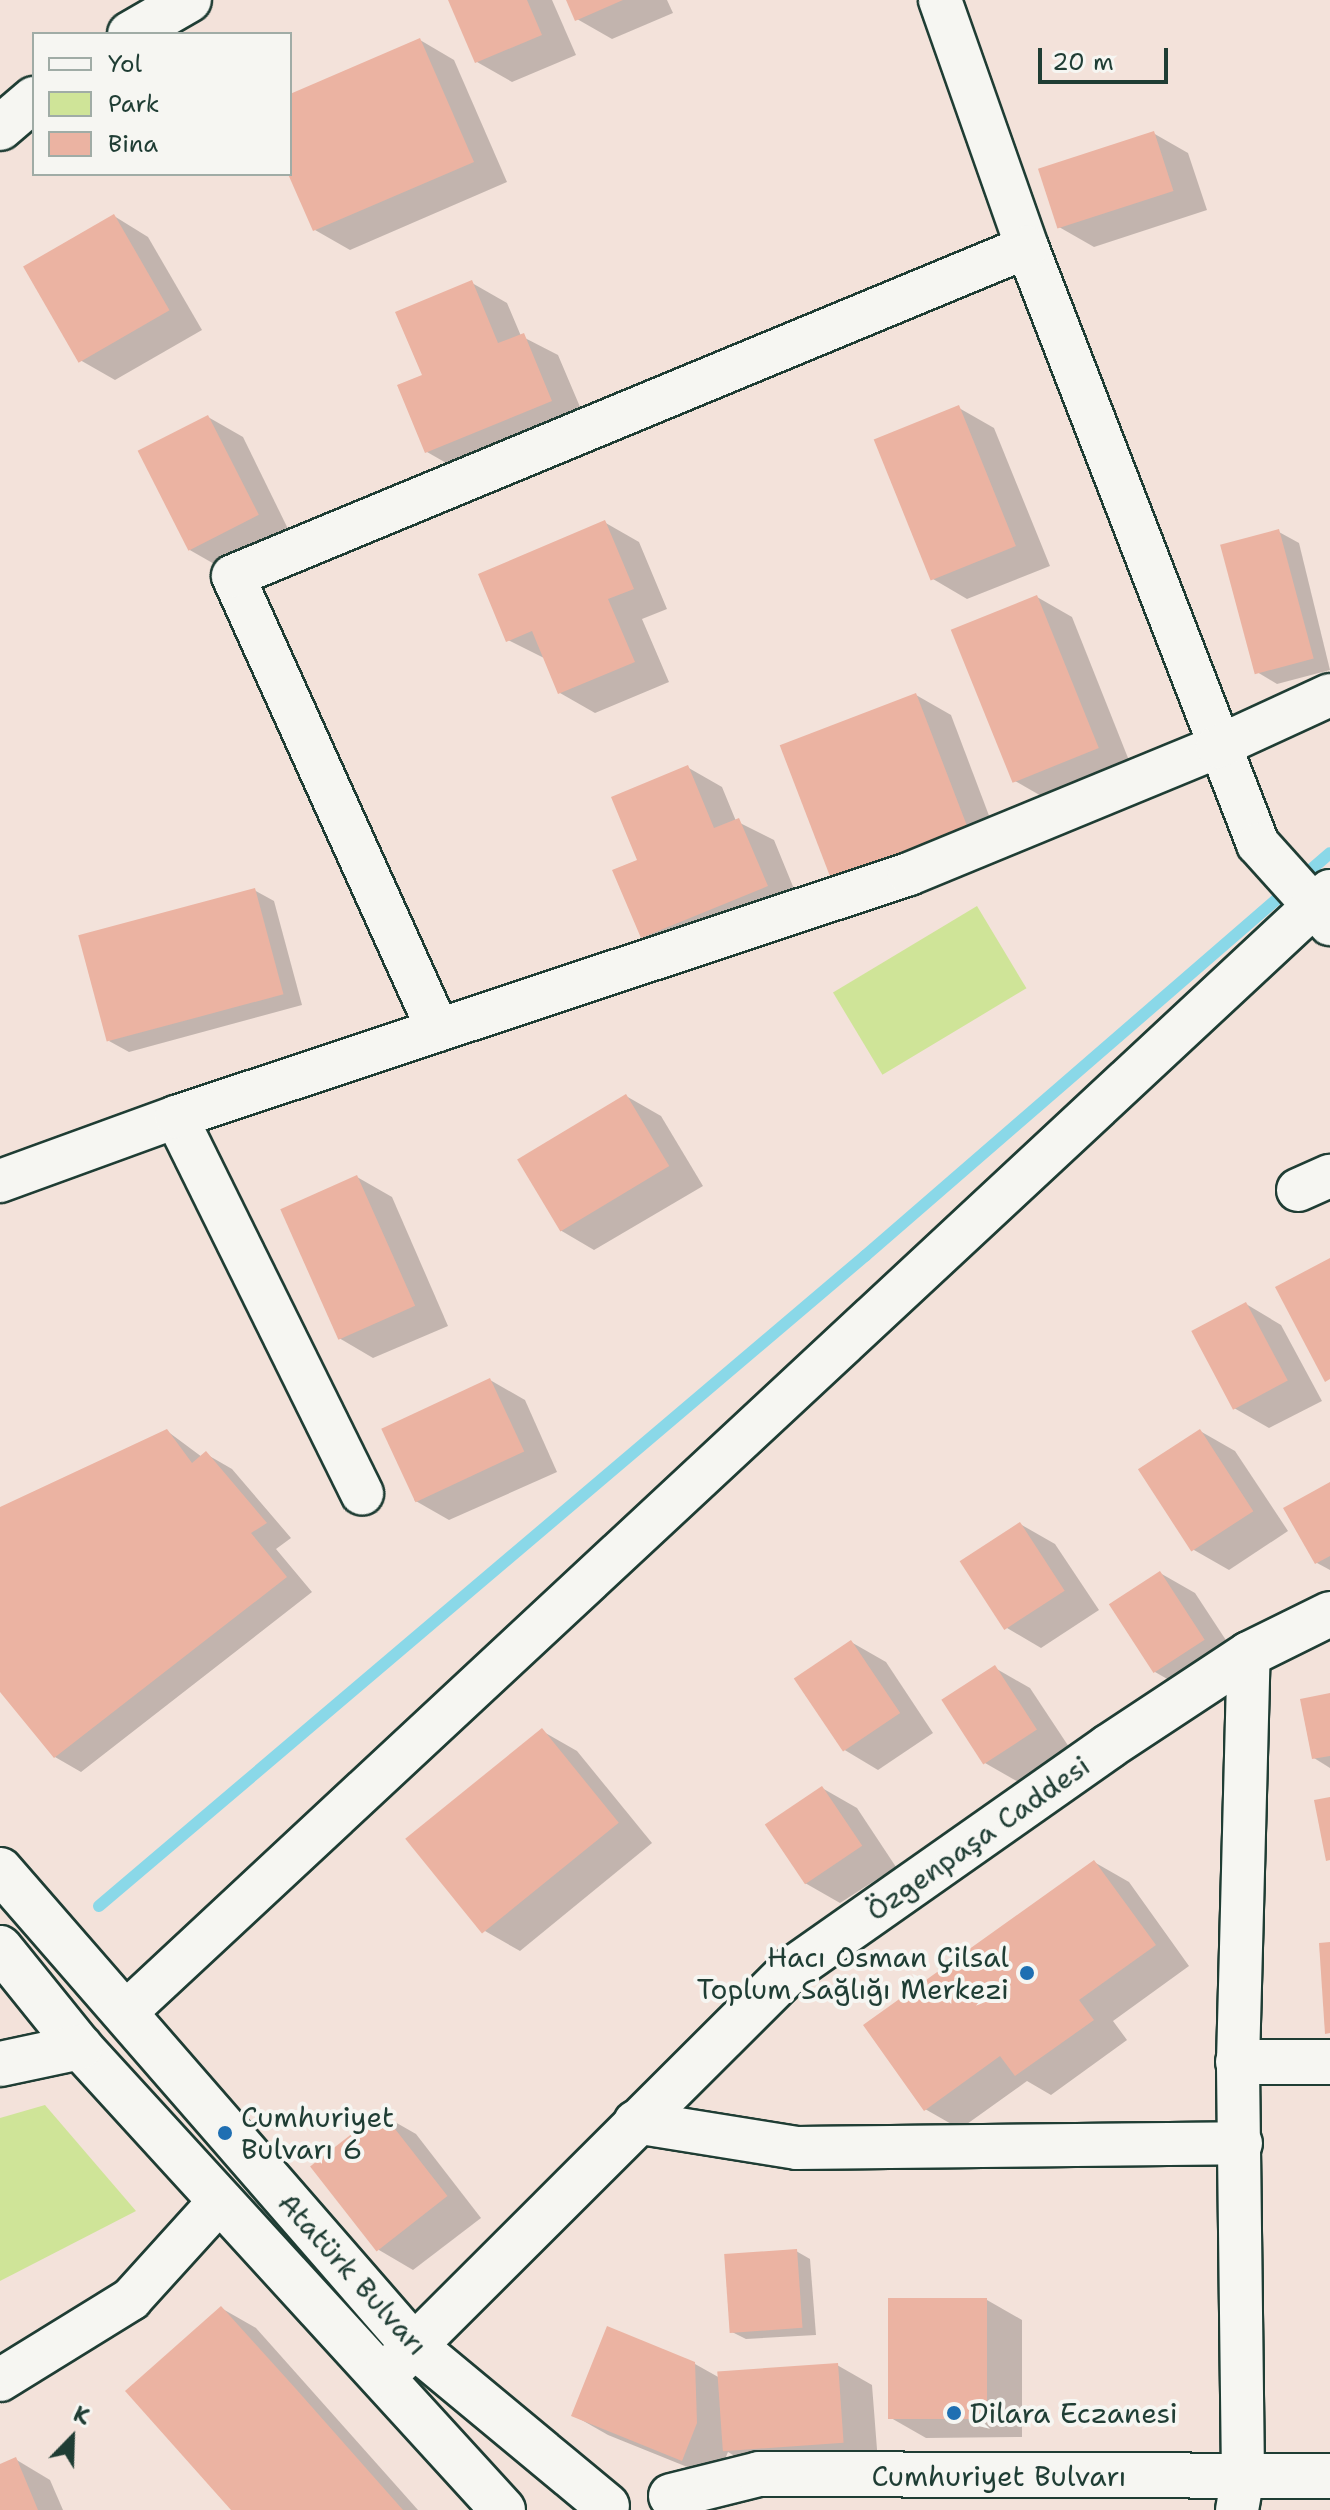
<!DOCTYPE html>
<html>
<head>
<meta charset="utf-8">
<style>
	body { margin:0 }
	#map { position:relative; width:1330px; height:2510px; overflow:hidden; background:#f3e2da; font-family:"Shantell Sans",sans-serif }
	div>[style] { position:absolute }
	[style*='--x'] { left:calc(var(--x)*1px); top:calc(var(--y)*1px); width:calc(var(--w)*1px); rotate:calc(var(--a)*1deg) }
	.green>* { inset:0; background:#cfe498; transform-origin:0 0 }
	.shadow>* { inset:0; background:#0003 }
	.stream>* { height:12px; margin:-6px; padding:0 6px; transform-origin:6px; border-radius:6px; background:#8ad8e8 }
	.building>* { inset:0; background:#ebb3a2; transform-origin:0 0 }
	.roads { filter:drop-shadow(2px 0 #1f3d34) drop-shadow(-2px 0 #1f3d34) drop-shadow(0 2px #1f3d34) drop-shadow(0 -2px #1f3d34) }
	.minor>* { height:42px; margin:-21px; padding:0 21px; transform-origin:21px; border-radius:21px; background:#f6f6f2 }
	.major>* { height:44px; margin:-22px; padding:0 22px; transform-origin:22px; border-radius:22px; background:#f6f6f2 }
	.dots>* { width:22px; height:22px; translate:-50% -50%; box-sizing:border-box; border:4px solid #f6f6f2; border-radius:50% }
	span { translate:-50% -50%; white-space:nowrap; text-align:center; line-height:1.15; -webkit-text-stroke:8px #f6f6f2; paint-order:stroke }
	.street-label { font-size:28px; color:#1f3d34 }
	.poi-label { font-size:28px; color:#1f3d34 }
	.right { translate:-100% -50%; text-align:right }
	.left { translate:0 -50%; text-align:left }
	.legend { position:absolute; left:32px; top:32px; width:260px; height:144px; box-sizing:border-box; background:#f6f6f2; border:2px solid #a0aca6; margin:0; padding:10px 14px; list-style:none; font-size:24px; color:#1f3d34 }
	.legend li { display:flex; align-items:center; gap:16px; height:40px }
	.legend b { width:40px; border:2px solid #a0aca6 }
	.north { position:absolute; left:32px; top:2398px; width:80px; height:80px; -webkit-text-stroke:6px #f6f6f2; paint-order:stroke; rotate:23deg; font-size:22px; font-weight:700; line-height:32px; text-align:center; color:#1f3d34 }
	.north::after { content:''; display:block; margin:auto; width:28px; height:36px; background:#1f3d34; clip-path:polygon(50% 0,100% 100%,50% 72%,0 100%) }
	.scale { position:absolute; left:1038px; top:48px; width:130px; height:36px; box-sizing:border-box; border:4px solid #1f3d34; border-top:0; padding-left:10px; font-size:24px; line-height:28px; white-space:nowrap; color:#1f3d34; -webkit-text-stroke:6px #f6f6f2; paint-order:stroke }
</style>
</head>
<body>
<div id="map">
	<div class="green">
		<div style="left:977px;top:906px;width:96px;height:168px;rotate:59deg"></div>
		<div style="clip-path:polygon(45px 2105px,136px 2211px,0 2281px,0 2118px)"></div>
	</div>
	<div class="shadow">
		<div style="clip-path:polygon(450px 0,552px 0,576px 55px,512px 82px,477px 62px)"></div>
		<div style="clip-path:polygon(569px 0,667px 0,673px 13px,612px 39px,577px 19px)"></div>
		<div style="clip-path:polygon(420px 40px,454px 60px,507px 182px,350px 250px,315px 230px)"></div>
		<div style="clip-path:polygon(1153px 133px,1188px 153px,1207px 210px,1094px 247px,1059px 227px)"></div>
		<div style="clip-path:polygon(114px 216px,148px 237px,202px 330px,115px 380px,80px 360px)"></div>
		<div style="clip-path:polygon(472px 283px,507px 303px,521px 336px,558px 355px,586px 421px,462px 472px,427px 452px)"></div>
		<div style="clip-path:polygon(959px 408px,994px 428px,1050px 566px,967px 599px,933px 579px)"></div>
		<div style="clip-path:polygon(208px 417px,243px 437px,291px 535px,223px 569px,188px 549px)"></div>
		<div style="clip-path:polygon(604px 522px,639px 542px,667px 609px,642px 619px,669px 682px,595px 713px,560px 693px,546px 659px,508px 640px)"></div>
		<div style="clip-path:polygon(1279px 532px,1299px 543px,1330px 670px,1277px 684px,1257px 672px)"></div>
		<div style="clip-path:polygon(1037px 597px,1072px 617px,1132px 768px,1050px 801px,1015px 781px)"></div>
		<div style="clip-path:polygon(916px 695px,951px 715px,1002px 850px,833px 880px)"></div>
		<div style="clip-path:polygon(687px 767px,722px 787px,736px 821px,774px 840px,801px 906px,677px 957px,642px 937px,640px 861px)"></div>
		<div style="clip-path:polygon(254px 890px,274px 901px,302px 1005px,129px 1052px,109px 1041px)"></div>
		<div style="clip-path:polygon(626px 1096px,661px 1116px,703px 1186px,594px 1250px,560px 1230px)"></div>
		<div style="clip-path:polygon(357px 1177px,392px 1197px,448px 1326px,373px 1358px,339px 1338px)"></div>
		<div style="clip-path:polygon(1246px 1304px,1281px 1325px,1322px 1401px,1269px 1428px,1234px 1408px)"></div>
		<div style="clip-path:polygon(490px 1380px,525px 1400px,557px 1472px,449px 1520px,414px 1500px)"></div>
		<div style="clip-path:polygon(167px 1431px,202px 1457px,206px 1454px,232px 1469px,291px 1538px,276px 1549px,312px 1592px,81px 1772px,55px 1757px,0 1689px,0 1509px)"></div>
		<div style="clip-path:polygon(1200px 1431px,1235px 1451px,1288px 1531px,1229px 1570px,1194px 1550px)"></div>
		<div style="clip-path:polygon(1330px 1484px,1330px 1570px,1317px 1563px)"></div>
		<div style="clip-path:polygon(1020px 1524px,1055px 1544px,1099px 1610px,1041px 1648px,1007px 1628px)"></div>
		<div style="clip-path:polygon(1160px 1573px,1195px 1593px,1239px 1660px,1190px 1692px,1155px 1672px)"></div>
		<div style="clip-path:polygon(851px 1642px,886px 1662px,933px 1733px,878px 1770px,843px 1749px)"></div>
		<div style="clip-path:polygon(995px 1668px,1030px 1688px,1071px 1750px,1020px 1783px,985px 1763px)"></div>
		<div style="clip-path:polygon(1330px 1695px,1330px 1768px,1314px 1758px)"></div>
		<div style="clip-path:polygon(542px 1731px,577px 1751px,652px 1843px,520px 1951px,485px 1931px)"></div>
		<div style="clip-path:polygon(822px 1788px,857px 1808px,896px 1867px,840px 1903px,805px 1883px)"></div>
		<div style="clip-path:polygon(1094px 1862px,1129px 1882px,1189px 1966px,1113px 2021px,1127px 2040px,1051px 2095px,1027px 2081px,960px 2129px,925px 2109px)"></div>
		<div style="clip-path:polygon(381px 2114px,416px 2134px,481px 2218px,413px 2270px,379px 2250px)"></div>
		<div style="clip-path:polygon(796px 2251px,810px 2259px,816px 2335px,746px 2339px,732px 2332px)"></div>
		<div style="clip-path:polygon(987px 2300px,1022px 2320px,1022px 2437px,926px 2438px,891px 2418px)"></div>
		<div style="clip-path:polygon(221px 2308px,256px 2328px,418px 2510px,234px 2510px)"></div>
		<div style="clip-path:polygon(695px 2364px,720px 2378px,837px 2365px,872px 2385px,878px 2462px,760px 2471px,728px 2452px,717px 2479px,608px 2435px,573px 2415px)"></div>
		<div style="clip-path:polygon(15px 2459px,50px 2480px,63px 2510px,0 2510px,0 2466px)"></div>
	</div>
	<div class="stream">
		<div style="--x:99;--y:1906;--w:1005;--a:-40.32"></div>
		<div style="--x:865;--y:1256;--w:615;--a:-40.91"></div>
	</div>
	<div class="building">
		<div style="clip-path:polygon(448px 0,527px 0,542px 35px,475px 63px)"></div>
		<div style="clip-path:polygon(566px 0,623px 0,575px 21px)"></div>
		<div style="clip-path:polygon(420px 38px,474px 162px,313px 231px,288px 174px,290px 94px)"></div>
		<div style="left:1154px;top:131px;width:63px;height:122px;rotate:72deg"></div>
		<div style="left:114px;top:214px;width:111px;height:105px;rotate:60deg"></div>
		<div style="clip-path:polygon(472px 280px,498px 343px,524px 333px,552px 401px,425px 453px,397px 385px,422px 375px,395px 312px)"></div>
		<div style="left:959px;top:405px;width:152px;height:92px;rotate:68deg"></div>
		<div style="left:208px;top:415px;width:112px;height:79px;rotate:63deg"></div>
		<div style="clip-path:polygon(605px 520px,634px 589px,608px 599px,635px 662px,558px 694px,532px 631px,506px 642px,478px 574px)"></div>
		<div style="left:1279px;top:529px;width:134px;height:61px;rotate:75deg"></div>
		<div style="left:1037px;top:595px;width:165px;height:93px;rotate:68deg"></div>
		<div style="left:916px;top:693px;width:147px;height:146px;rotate:69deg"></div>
		<div style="clip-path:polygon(688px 765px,714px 828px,739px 818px,768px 886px,641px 938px,612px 870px,637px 860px,611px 797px)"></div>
		<div style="left:255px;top:888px;width:110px;height:183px;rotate:75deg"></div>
		<div style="left:626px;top:1094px;width:84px;height:127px;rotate:59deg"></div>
		<div style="left:357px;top:1175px;width:143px;height:84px;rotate:66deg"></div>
		<div style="clip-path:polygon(1330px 1258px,1330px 1379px,1325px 1382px,1275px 1287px)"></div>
		<div style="left:1246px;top:1302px;width:89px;height:62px;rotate:62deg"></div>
		<div style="left:490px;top:1378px;width:81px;height:120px;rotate:65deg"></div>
		<div style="clip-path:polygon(167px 1429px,192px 1463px,206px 1451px,267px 1523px,251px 1533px,287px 1577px,54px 1758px,0 1692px,0 1507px)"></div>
		<div style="left:1200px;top:1429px;width:98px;height:74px;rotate:57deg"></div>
		<div style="clip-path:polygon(1330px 1482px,1330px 1556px,1315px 1564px,1283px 1508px)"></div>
		<div style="left:1020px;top:1522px;width:82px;height:72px;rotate:57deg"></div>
		<div style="left:1160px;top:1571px;width:82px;height:61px;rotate:57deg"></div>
		<div style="left:851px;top:1640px;width:88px;height:69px;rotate:56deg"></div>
		<div style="left:995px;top:1665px;width:77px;height:64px;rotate:57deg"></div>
		<div style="clip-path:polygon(1330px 1693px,1330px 1756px,1312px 1759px,1300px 1699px)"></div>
		<div style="left:542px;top:1728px;width:122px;height:176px;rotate:51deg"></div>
		<div style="left:822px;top:1786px;width:72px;height:69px;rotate:56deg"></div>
		<div style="clip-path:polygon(1330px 1797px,1330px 1860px,1326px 1861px,1314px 1800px)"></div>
		<div style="clip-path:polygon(1094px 1860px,1156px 1945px,1079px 2000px,1094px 2020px,1015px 2076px,1000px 2056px,924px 2111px,863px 2025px)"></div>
		<div style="clip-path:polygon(1330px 1942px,1330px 2033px,1325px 2034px,1319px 1943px)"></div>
		<div style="left:381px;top:2111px;width:108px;height:90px;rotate:52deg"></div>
		<div style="left:797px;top:2249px;width:79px;height:73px;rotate:86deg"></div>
		<div style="left:888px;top:2298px;width:99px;height:121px"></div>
		<div style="clip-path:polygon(221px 2306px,296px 2389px,403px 2510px,231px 2510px,125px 2391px)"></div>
		<div style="clip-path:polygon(607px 2326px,695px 2362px,697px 2423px,682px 2461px,571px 2416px)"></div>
		<div style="left:838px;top:2363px;width:80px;height:121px;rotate:86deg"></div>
		<div style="clip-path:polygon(16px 2457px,38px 2510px,0 2510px,0 2464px)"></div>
	</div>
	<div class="roads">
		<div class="minor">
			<div style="--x:940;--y:0;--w:262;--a:70.6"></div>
			<div style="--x:1027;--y:247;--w:640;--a:68.85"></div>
			<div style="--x:1258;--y:844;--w:108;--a:48"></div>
			<div style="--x:438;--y:1030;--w:498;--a:-114.3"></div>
			<div style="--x:233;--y:576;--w:859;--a:-22.51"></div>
			<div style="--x:176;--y:1117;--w:420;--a:63.7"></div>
			<div style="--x:0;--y:1181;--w:187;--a:-20"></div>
			<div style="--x:176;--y:1117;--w:772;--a:-18.34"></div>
			<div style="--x:909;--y:874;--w:333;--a:-22.4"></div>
			<div style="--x:1217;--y:747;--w:124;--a:-24.7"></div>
			<div style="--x:1298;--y:1190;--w:35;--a:-24"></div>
			<div style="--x:126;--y:2012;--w:1645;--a:-42.96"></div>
			<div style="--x:635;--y:2122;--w:164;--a:9.1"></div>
			<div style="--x:797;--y:2148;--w:444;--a:-0.6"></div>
			<div style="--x:0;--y:2380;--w:154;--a:-31.7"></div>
			<div style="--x:131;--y:2299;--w:131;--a:-47.8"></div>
			<div style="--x:1237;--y:2510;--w:35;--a:-80"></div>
			<div style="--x:1243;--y:2476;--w:414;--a:-90.7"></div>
			<div style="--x:1238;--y:2062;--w:408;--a:-88.5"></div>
		</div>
		<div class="major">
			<div style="--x:130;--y:34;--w:68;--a:-30"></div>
			<div style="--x:0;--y:128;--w:45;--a:-40.5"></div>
			<div style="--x:0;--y:1870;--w:629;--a:48.99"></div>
			<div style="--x:413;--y:2345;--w:252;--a:39.7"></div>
			<div style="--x:0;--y:1948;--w:127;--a:51.1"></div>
			<div style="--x:80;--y:2047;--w:627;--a:47.58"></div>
			<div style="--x:1238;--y:2062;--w:92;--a:0"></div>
			<div style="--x:0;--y:2064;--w:82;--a:-12"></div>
			<div style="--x:385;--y:2375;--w:573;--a:-44.93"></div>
			<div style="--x:791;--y:1970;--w:388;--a:-35.1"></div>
			<div style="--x:1108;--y:1747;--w:169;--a:-33.4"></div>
			<div style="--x:1249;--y:1654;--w:90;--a:-26.3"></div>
			<div style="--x:671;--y:2496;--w:91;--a:-14"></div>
			<div style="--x:759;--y:2474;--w:571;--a:0.2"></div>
		</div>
	</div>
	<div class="dots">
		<div style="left:1027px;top:1973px;background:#1f6fb2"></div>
		<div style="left:225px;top:2133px;background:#1f6fb2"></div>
		<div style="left:954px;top:2413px;background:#1f6fb2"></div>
	</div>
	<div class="street-label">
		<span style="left:978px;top:1838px;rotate:-35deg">Özgenpaşa Caddesi</span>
		<span style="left:353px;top:2274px;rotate:48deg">Atatürk Bulvarı</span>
		<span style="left:999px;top:2476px">Cumhuriyet Bulvarı</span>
	</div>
	<div class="poi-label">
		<span class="right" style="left:1009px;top:1973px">Hacı Osman Çilsal<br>Toplum Sağlığı Merkezi</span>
		<span class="left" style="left:241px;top:2133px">Cumhuriyet<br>Bulvarı 6</span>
		<span class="left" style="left:970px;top:2413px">Dilara Eczanesi</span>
	</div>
	<ul class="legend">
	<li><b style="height:10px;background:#f6f6f2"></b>Yol</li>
	<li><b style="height:22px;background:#cfe498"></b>Park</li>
	<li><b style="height:22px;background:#ebb3a2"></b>Bina</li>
	</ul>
	<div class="north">K</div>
	<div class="scale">20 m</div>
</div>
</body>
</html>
